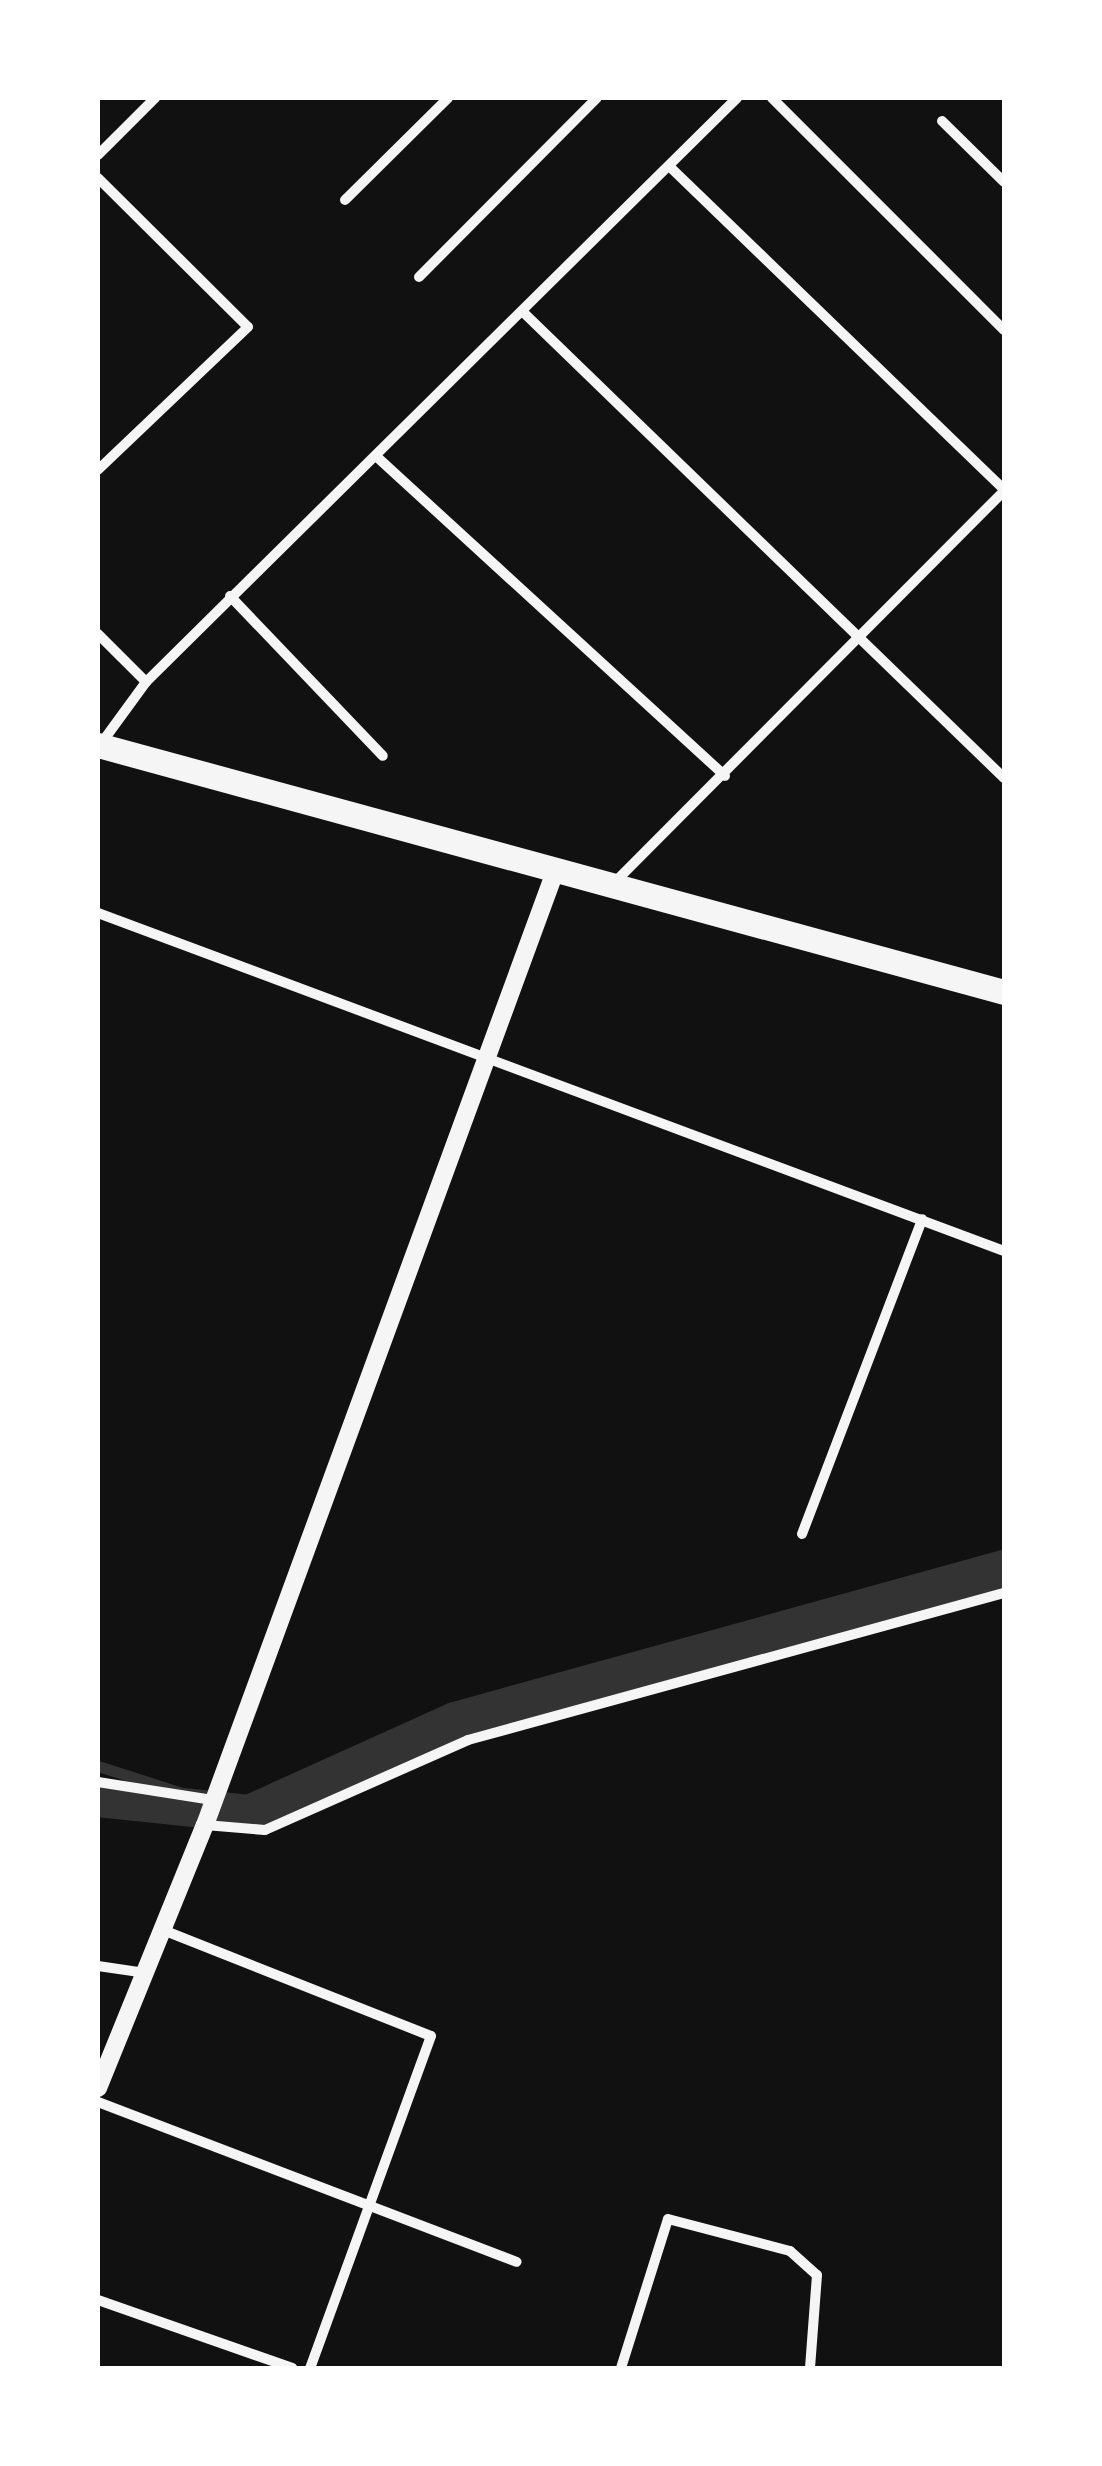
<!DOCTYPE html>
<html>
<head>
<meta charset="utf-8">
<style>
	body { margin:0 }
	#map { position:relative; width:1102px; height:2466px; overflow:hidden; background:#111; font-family:"Nunito Sans",sans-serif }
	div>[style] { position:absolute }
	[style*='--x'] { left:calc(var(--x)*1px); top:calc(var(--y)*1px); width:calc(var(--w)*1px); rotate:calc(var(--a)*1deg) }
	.stream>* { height:11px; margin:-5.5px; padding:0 5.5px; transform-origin:5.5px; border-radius:5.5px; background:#333 }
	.canal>* { height:38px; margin:-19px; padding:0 19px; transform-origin:19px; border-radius:19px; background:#333 }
	.minor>* { height:10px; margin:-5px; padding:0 5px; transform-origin:5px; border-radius:5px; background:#f5f5f5 }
	.tertiary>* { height:18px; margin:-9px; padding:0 9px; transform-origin:9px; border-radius:9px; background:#f5f5f5 }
	.primary>* { height:25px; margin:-12.5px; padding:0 12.5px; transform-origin:12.5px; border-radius:12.5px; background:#f5f5f5 }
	span { translate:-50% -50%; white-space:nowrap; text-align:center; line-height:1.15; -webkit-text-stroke:8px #fff; paint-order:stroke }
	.frame { position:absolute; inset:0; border:100px solid #fff; pointer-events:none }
</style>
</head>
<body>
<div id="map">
	<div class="stream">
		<div style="--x:98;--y:1766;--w:85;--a:17.8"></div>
		<div style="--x:210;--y:1802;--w:41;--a:17.1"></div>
	</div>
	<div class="canal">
		<div style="--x:98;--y:1798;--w:152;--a:6"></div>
		<div style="--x:249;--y:1814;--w:226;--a:-24.3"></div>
		<div style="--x:455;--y:1721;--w:570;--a:-15.48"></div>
	</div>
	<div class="minor">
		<div style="--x:772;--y:98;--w:328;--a:45"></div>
		<div style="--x:942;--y:121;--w:87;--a:44.5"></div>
		<div style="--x:98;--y:155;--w:81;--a:-45"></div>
		<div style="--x:669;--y:166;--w:465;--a:44"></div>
		<div style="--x:98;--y:178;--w:211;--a:44.8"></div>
		<div style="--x:248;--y:327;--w:207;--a:136.4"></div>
		<div style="--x:345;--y:200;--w:145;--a:-44.7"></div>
		<div style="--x:419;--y:277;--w:252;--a:-45.2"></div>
		<div style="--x:523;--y:312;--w:670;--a:44.09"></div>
		<div style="--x:377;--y:457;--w:472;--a:42.5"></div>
		<div style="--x:230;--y:596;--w:221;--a:46.3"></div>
		<div style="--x:98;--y:634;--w:68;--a:45"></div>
		<div style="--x:146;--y:682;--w:78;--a:126.1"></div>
		<div style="--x:146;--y:682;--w:831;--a:-44.66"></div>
		<div style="--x:615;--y:882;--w:552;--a:-45.15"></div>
		<div style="--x:98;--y:913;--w:967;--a:20.46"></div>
		<div style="--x:802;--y:1534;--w:337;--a:-69.1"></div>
		<div style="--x:98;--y:1782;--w:116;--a:8.9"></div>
		<div style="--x:205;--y:1825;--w:60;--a:4.8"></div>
		<div style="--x:265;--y:1830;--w:222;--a:-23.9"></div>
		<div style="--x:468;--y:1740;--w:556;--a:-15.34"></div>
		<div style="--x:163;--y:1930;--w:288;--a:21.6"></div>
		<div style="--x:431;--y:2036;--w:353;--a:110"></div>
		<div style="--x:98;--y:1966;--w:49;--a:8.3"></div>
		<div style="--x:98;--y:2102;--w:448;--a:20.9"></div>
		<div style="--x:98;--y:2300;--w:206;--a:19.3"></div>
		<div style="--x:621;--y:2368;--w:156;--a:-72.5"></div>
		<div style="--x:668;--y:2219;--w:126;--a:14.7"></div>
		<div style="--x:790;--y:2251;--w:36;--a:42"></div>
		<div style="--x:817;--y:2275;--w:93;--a:94.3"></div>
	</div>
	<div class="tertiary">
		<div style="--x:98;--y:2088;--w:284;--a:-67.9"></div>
		<div style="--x:205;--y:1825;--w:1018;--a:-69.84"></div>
	</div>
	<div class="primary">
		<div style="--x:98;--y:745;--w:939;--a:15.25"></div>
	</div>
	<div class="frame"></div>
</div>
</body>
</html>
